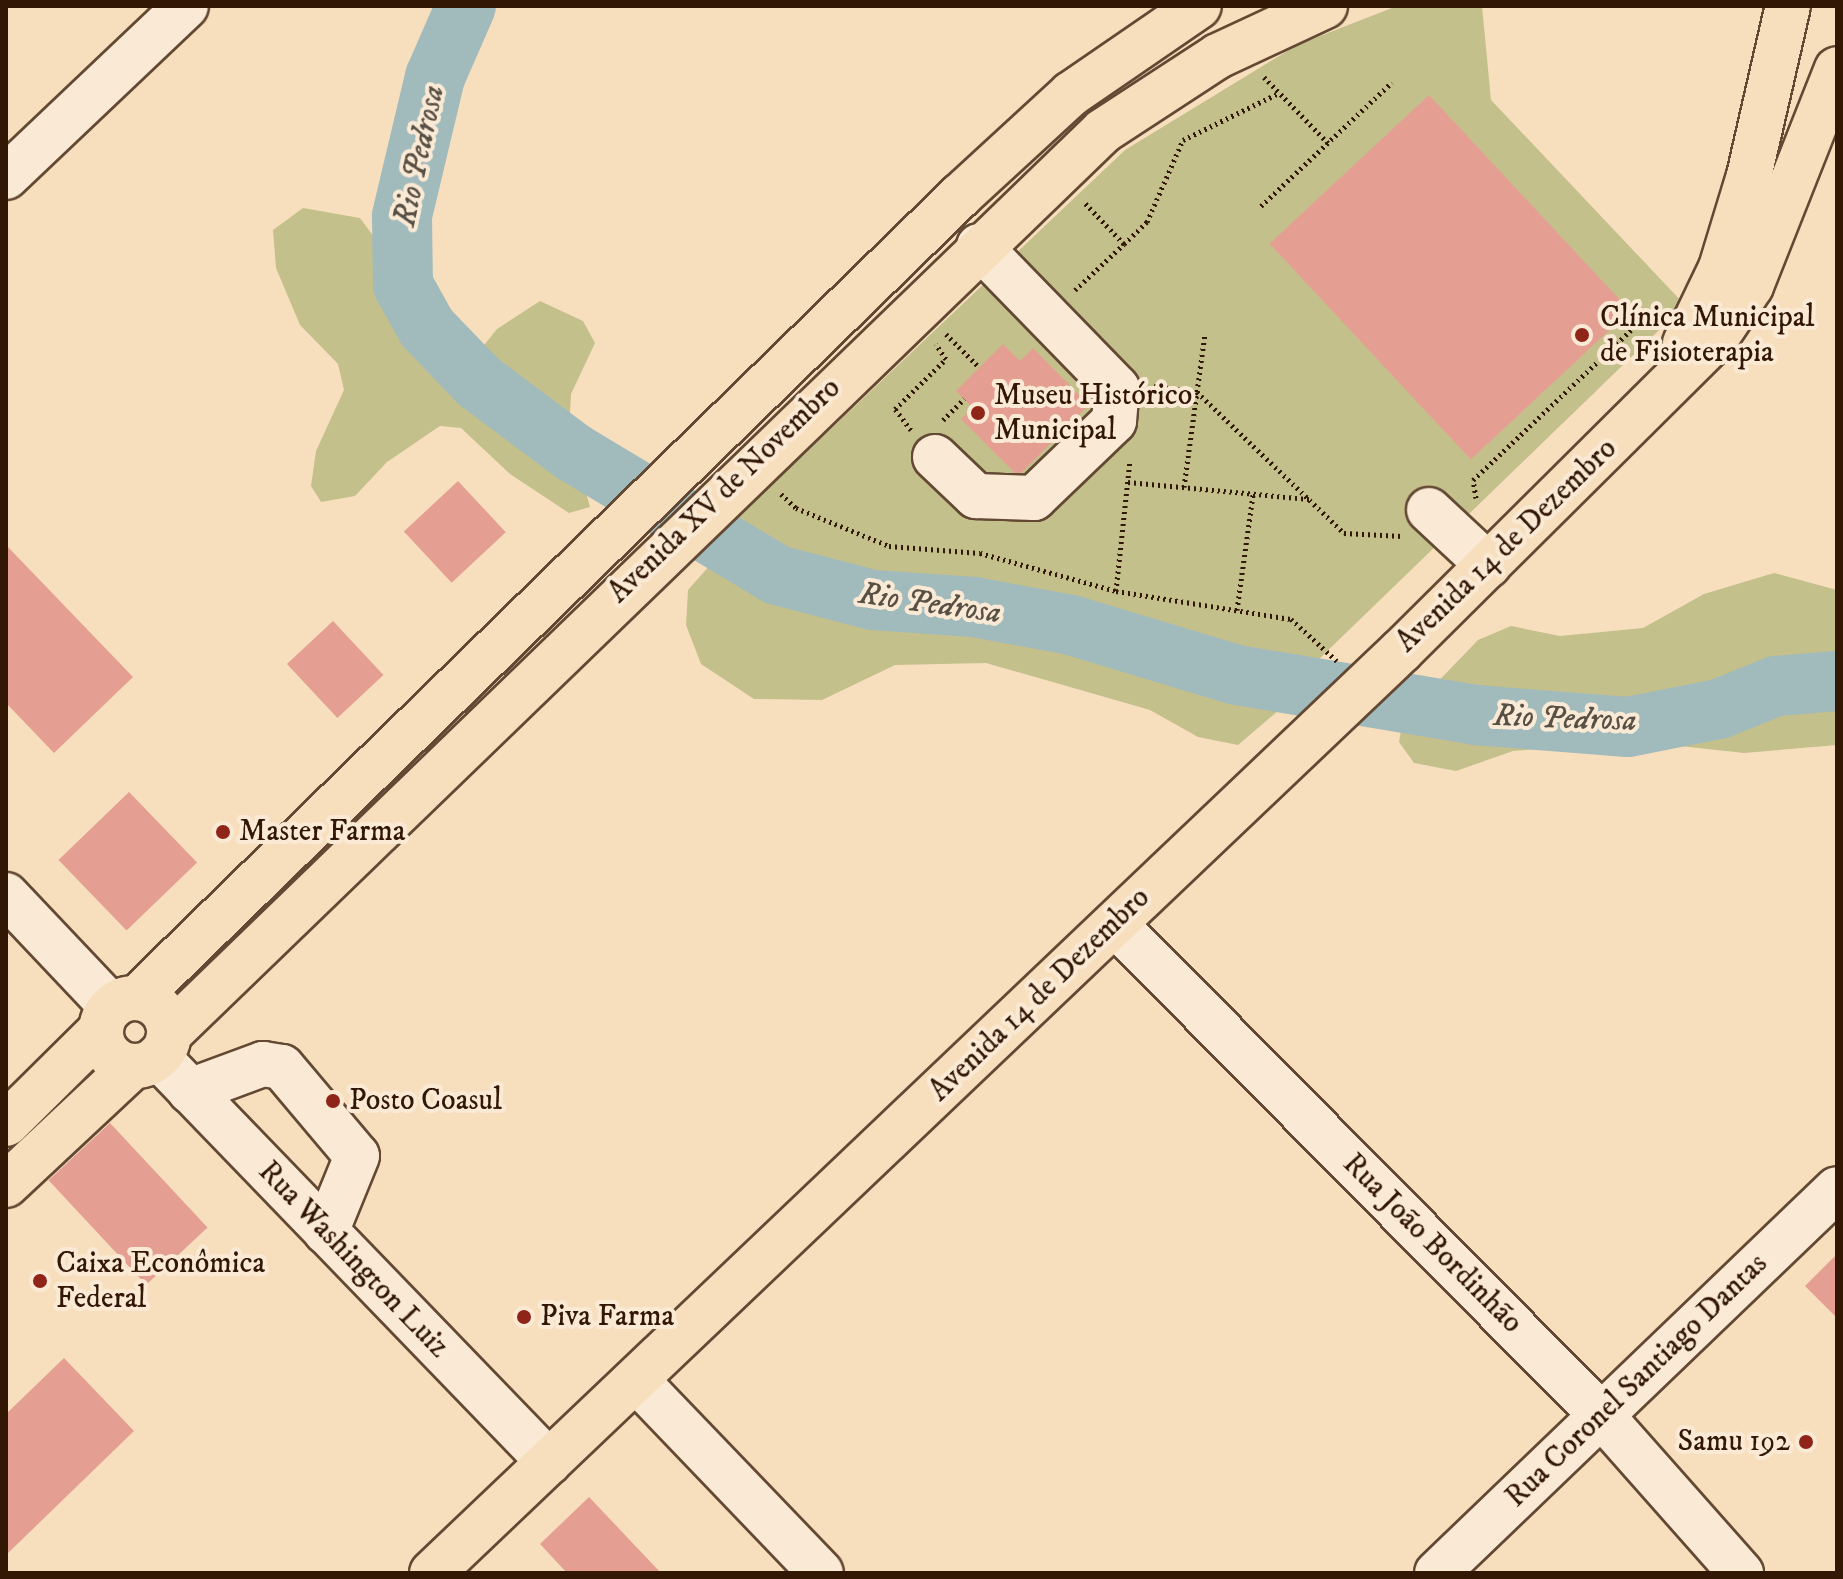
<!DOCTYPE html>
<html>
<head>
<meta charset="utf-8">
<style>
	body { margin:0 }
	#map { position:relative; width:1843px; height:1579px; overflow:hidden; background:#f7dfbe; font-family:"IM FELL DW Pica",serif }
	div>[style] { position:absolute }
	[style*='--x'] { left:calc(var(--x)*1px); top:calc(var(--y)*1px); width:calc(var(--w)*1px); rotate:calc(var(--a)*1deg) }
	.green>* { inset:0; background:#c4c08c }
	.river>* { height:60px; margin:-30px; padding:0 30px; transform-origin:30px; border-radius:30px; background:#a1babc }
	.building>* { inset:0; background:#e49f92; transform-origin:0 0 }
	.path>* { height:5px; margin-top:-2.5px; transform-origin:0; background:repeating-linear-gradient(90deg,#321705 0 2px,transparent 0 6px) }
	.roads { filter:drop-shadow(2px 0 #634933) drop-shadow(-2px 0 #634933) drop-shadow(0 2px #634933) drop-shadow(0 -2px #634933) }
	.minor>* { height:44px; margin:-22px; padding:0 22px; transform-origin:22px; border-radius:22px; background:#faead5 }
	.major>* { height:44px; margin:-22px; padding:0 22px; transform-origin:22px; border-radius:22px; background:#f7dfbe }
	.major>.ring { margin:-22px; padding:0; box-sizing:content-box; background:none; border:44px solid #f7dfbe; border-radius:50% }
	.dots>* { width:22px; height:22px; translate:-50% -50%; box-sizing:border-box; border:4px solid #faead5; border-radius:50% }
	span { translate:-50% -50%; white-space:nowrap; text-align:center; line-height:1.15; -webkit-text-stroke:8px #faead5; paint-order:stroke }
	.poi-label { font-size:30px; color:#321705 }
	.left { translate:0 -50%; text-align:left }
	.right { translate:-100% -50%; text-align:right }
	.street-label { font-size:30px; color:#321705 }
	.water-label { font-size:32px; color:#595045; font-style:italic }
	.frame { position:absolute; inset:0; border:8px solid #321705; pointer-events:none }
</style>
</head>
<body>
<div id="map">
	<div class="green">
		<div style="clip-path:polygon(1482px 6px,1491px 100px,1685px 305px,1318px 660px,1298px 694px,1238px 745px,1198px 737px,1150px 710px,986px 663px,895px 665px,822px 700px,754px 699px,701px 664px,686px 625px,688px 590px,733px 539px,721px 533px,1125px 150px,1297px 45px,1397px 6px)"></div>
		<div style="clip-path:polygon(303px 208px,360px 218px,377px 241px,375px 278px,393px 325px,442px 363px,477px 354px,497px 329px,540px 301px,583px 321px,595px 343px,571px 394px,569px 430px,590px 507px,569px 513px,510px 474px,461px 428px,440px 426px,387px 462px,355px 496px,321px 502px,311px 486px,316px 451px,344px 390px,338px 364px,300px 325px,276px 268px,273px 230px)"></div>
		<div style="clip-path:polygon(1774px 573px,1837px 590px,1837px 745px,1744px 753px,1634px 741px,1513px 751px,1456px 771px,1414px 763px,1399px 742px,1403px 718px,1478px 640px,1511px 626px,1560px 636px,1643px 628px,1704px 594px)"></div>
	</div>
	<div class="river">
		<div style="--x:466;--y:6;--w:77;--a:113.6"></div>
		<div style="--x:435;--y:77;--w:143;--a:103.4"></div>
		<div style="--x:402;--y:216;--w:69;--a:89.2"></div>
		<div style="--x:403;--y:285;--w:49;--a:60.8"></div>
		<div style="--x:427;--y:328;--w:75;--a:46.1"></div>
		<div style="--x:479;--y:382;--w:119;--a:36.8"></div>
		<div style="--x:574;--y:453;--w:237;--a:31"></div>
		<div style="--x:777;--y:575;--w:99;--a:14.6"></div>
		<div style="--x:873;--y:600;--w:101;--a:4"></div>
		<div style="--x:974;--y:607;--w:99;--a:10.5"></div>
		<div style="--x:1071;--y:625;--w:173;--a:16.8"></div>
		<div style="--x:1237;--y:675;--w:241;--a:9.5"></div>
		<div style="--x:1475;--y:715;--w:153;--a:4.5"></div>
		<div style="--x:1628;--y:727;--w:93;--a:-11.2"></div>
		<div style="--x:1719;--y:709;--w:61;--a:-22"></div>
		<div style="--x:1776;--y:686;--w:61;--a:-4.7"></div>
	</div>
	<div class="building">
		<div style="left:1429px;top:95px;width:295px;height:218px;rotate:47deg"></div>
		<div style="clip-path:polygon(1003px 344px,1020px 361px,1033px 348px,1089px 405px,1018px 476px,961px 419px,973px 408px,956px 391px)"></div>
		<div style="left:458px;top:481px;width:70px;height:74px;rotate:47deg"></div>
		<div style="clip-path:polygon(6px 545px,133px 677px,54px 753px,6px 703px)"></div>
		<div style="left:333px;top:621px;width:74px;height:63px;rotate:47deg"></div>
		<div style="left:129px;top:792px;width:98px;height:98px;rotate:46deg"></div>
		<div style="left:110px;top:1123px;width:143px;height:84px;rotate:47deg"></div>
		<div style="clip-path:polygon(1837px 1254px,1837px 1318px,1805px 1286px)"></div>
		<div style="clip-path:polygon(64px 1358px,134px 1431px,6px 1555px,6px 1414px)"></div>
		<div style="clip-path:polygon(589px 1497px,661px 1573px,567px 1573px,540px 1544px)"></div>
	</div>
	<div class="path">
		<div style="--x:1264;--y:77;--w:92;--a:45.9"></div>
		<div style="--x:1261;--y:206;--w:180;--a:-43.4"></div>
		<div style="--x:1124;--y:244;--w:32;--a:-44"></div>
		<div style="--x:1147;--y:222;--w:90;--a:-66.3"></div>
		<div style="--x:1183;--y:140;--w:107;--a:-26.1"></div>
		<div style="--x:1075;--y:290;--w:67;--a:-43.2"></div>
		<div style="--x:1124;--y:244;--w:59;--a:-133.6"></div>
		<div style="--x:946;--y:334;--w:47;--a:45"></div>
		<div style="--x:1154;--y:386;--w:43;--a:7.9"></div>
		<div style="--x:1197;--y:392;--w:204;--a:43.8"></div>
		<div style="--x:1344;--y:533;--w:58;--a:3"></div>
		<div style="--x:943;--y:420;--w:30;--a:-45"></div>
		<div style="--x:911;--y:430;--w:26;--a:-127"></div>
		<div style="--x:895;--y:409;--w:71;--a:-44.4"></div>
		<div style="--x:946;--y:359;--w:18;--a:-124"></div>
		<div style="--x:1128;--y:482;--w:182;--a:5.4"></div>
		<div style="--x:1184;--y:487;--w:154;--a:-82.2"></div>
		<div style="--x:781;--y:494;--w:21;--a:43"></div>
		<div style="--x:796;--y:508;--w:100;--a:22.2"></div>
		<div style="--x:889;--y:546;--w:91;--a:4.4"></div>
		<div style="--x:980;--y:553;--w:141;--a:15.6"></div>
		<div style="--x:1116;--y:591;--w:177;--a:9.1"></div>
		<div style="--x:1291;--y:619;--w:62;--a:42.4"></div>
		<div style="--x:1476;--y:498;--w:18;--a:-99"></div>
		<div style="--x:1473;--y:480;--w:236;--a:-43.5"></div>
		<div style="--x:1116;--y:591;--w:131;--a:-83.9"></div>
		<div style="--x:1237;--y:610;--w:117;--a:-82.1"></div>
	</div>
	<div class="roads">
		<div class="minor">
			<div style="--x:6;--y:177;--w:248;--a:-43.5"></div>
			<div style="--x:935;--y:457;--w:57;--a:43.6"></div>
			<div style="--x:976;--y:496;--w:58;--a:2"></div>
			<div style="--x:1034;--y:498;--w:111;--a:-43.9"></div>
			<div style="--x:1114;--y:421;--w:33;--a:-85"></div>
			<div style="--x:1117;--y:388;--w:198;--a:-134.2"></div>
			<div style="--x:1429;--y:510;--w:81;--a:43"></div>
			<div style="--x:6;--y:895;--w:154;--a:46.6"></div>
			<div style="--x:1115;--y:924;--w:692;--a:45.29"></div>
			<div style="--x:1602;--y:1416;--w:210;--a:48.5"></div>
			<div style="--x:158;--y:1057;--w:563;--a:46.01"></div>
			<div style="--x:190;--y:1091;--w:78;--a:-20.3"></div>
			<div style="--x:263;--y:1064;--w:19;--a:9"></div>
			<div style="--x:282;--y:1067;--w:116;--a:49.9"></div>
			<div style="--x:357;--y:1156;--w:82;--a:112.2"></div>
			<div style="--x:636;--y:1380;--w:267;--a:46.2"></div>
			<div style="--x:1437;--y:1573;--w:554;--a:-43.83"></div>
		</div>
		<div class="major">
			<div style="--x:1685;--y:343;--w:83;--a:-64.4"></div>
			<div style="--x:1721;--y:268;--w:96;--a:-73.1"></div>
			<div style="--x:1749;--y:176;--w:174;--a:-77.1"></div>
			<div style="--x:137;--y:998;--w:1149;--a:-44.26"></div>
			<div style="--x:960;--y:196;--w:151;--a:-42.6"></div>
			<div style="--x:1071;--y:94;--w:155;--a:-34.5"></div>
			<div class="ring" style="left:101px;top:998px;width:24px;height:24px"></div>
			<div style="--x:169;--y:1034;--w:1299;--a:-44.03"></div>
			<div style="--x:1103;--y:131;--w:137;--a:-33.1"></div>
			<div style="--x:1218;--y:56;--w:118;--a:-25"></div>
			<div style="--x:6;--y:1124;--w:134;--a:-44.7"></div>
			<div style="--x:6;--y:1185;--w:174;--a:-43.1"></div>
			<div style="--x:432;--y:1573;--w:1339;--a:-43.58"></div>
			<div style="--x:1402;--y:650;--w:443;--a:-44.8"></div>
			<div style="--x:1716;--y:338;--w:63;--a:-56.1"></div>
			<div style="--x:1751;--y:286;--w:233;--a:-68.4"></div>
		</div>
	</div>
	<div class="dots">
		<div style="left:1582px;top:335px;background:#8f2418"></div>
		<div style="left:978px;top:413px;background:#8f2418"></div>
		<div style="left:223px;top:832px;background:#8f2418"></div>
		<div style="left:333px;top:1101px;background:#8f2418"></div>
		<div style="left:40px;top:1281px;background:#8f2418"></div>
		<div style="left:524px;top:1317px;background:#8f2418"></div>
		<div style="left:1806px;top:1442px;background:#8f2418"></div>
	</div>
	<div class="poi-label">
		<span class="left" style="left:1600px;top:335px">Clínica Municipal<br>de Fisioterapia</span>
		<span class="left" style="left:994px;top:413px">Museu Histórico<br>Municipal</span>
		<span class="left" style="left:239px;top:832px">Master Farma</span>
		<span class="left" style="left:349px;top:1101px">Posto Coasul</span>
		<span class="left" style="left:56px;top:1281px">Caixa Econômica<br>Federal</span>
		<span class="left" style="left:540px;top:1317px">Piva Farma</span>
		<span class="right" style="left:1790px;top:1442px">Samu 192</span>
	</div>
	<div class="street-label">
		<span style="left:725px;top:491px;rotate:-44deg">Avenida XV de Novembro</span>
		<span style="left:1507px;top:546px;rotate:-44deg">Avenida 14 de Dezembro</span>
		<span style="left:1040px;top:995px;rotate:-44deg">Avenida 14 de Dezembro</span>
		<span style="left:1432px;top:1244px;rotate:45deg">Rua João Bordinhão</span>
		<span style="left:353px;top:1260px;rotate:46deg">Rua Washington Luiz</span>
		<span style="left:1637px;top:1381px;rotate:-44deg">Rua Coronel Santiago Dantas</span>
	</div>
	<div class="water-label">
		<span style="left:420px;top:156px;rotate:-78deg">Rio Pedrosa</span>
		<span style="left:930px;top:604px;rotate:8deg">Rio Pedrosa</span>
		<span style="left:1565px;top:719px;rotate:2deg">Rio Pedrosa</span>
	</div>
	<div class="frame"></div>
</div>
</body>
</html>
